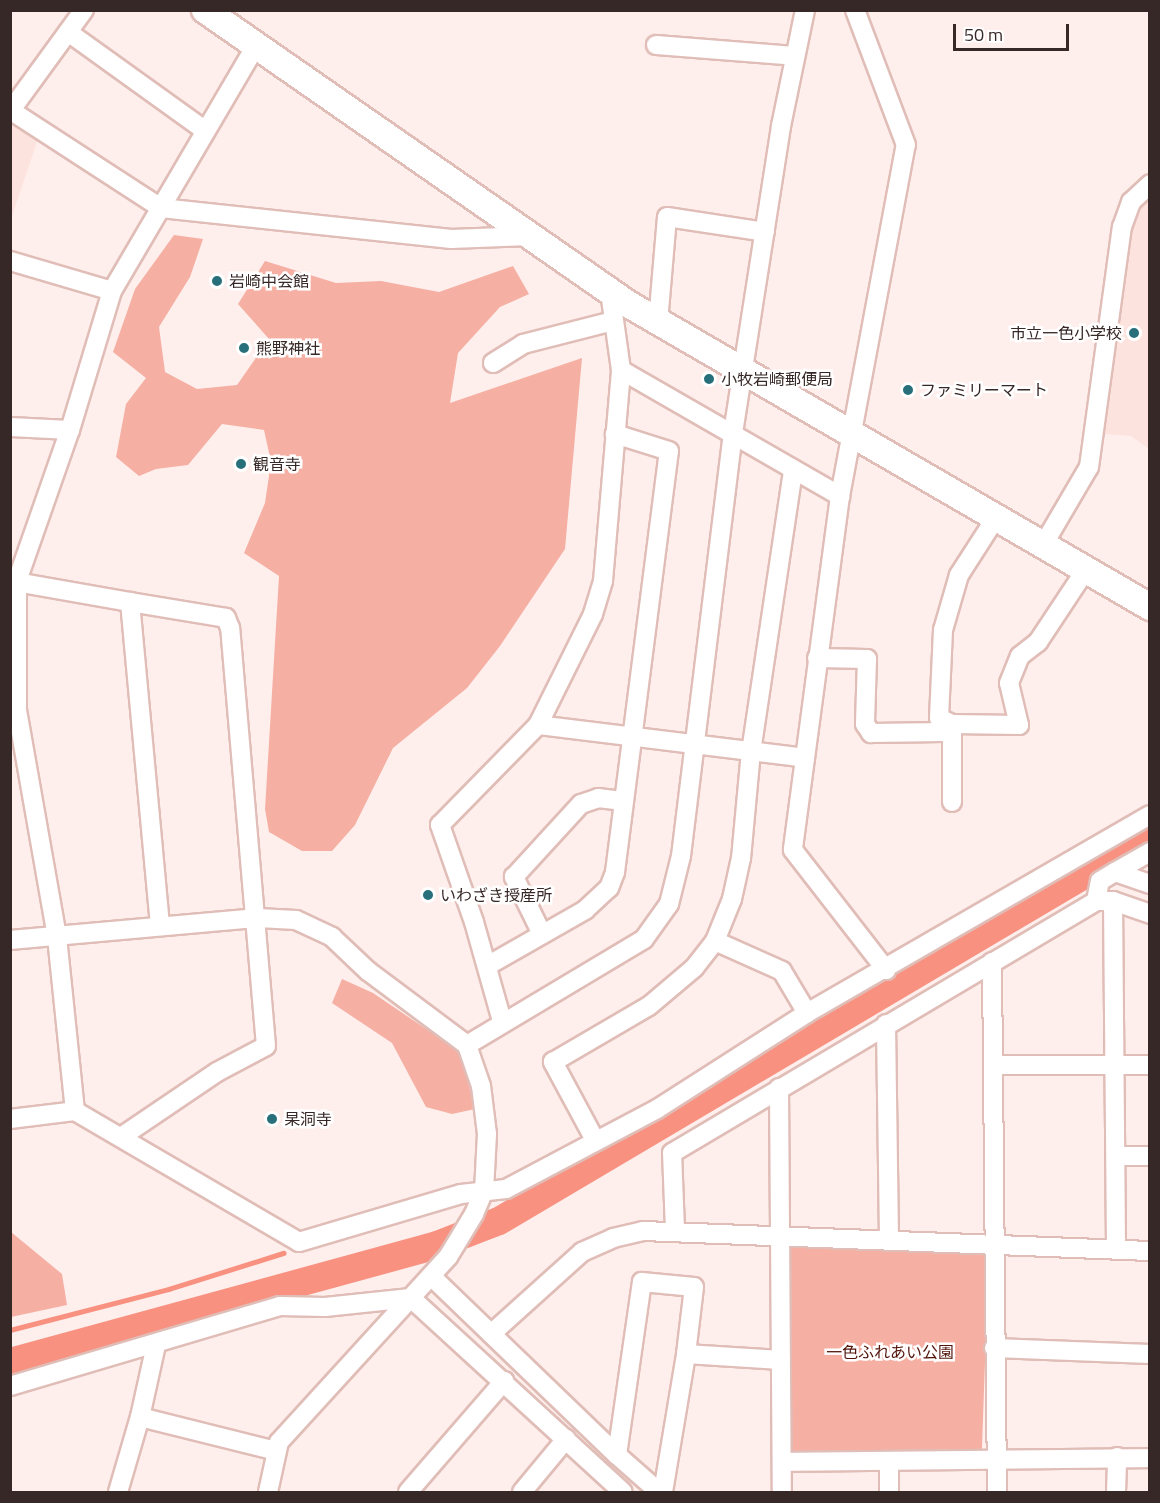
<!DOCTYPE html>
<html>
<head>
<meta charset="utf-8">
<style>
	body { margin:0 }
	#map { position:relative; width:1160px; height:1503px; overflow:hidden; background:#feefed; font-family:"Titillium Web","Noto Sans JP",sans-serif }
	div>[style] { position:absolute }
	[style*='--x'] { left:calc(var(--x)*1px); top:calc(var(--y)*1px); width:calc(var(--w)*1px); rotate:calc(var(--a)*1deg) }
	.built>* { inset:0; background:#fde3de }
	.green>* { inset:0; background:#f5afa3; transform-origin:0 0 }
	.stream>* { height:4.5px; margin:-2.25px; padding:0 2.25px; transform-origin:2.25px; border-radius:2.25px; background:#f89180 }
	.river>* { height:28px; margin:-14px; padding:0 14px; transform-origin:14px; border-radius:14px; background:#f89180 }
	.roads { filter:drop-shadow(2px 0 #e0bdb7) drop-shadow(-2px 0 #e0bdb7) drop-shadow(0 2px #e0bdb7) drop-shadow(0 -2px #e0bdb7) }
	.street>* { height:18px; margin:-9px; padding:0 9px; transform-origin:9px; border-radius:9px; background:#fff }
	.secondary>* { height:26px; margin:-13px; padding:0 13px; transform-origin:13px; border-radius:13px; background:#fff }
	.dots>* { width:16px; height:16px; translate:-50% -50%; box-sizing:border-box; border:3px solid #fff; border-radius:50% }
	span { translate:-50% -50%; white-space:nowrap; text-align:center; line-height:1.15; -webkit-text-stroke:5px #fff; paint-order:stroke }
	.poi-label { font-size:16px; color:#362826 }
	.left { translate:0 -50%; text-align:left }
	.right { translate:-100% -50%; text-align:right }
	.park-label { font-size:16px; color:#53140c }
	.frame { position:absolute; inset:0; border:12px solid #362826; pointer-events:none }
	.scale { position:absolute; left:953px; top:24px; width:116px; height:27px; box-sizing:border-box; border:3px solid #362826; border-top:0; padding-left:8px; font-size:18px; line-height:21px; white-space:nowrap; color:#362826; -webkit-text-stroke:4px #fff; paint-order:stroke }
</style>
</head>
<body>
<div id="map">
	<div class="built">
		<div style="clip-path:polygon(11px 118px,38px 139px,11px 219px)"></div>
		<div style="clip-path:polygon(1149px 197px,1149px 449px,1131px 436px,1104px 434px,1132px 231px,1138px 207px)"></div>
	</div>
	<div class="green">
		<div style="clip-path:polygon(174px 235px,203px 239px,190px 277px,159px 327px,165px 372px,197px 389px,237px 385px,269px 339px,238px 304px,265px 261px,336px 283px,381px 281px,439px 292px,513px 266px,529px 294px,500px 307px,458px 353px,450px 403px,582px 358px,565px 549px,500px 646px,467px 688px,393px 748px,355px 825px,332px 851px,302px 851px,269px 832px,265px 809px,279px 576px,244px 553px,265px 503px,271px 462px,264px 430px,222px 424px,188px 465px,156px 469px,139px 476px,116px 457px,126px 404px,146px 378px,113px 352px,135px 289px)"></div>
		<div style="clip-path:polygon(342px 979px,373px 993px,460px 1052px,475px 1109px,452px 1114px,426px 1107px,392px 1043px,332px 1003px)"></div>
		<div style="clip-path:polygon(11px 1232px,62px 1274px,67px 1305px,11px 1317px)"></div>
		<div style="left:791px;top:1244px;width:198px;height:210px;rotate:2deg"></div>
	</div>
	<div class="stream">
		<div style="--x:1089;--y:871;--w:13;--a:18"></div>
		<div style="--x:10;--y:1330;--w:164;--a:-14.5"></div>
		<div style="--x:169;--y:1289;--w:120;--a:-17.5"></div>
	</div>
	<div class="river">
		<div style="--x:10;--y:1362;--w:443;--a:-15.3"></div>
		<div style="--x:437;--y:1245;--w:66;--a:-21.2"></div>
		<div style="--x:499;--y:1221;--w:756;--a:-30.6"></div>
	</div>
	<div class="roads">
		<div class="street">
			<div style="--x:68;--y:32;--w:166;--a:35.7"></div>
			<div style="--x:656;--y:45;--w:139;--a:4.5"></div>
			<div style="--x:10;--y:110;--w:180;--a:33"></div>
			<div style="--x:161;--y:208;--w:292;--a:6.1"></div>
			<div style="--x:451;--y:239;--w:78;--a:-2.2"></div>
			<div style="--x:11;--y:110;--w:124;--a:-53.9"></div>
			<div style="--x:10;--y:261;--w:106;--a:16.4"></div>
			<div style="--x:658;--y:322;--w:105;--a:-85.1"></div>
			<div style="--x:667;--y:217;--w:99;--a:8.7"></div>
			<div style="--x:493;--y:363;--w:36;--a:-32"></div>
			<div style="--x:523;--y:344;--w:93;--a:-14.3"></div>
			<div style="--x:621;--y:370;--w:253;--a:29.9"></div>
			<div style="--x:840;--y:496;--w:357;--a:-79.4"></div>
			<div style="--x:906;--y:145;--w:144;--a:-110.7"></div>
			<div style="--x:10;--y:427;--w:60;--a:2.9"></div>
			<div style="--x:793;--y:471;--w:283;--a:98.5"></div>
			<div style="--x:751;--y:751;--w:107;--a:95.3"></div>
			<div style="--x:741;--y:858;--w:42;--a:102.4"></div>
			<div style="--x:732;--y:899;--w:45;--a:112"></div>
			<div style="--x:715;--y:941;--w:73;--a:24.1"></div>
			<div style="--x:782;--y:971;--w:49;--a:59.2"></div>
			<div style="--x:840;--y:496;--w:357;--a:97.6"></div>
			<div style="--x:793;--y:850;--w:152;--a:52.2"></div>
			<div style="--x:995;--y:519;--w:67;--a:122.7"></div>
			<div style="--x:959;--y:575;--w:57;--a:106.2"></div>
			<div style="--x:943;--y:630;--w:88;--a:92.6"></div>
			<div style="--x:939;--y:718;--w:14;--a:25"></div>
			<div style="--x:952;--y:724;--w:67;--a:0.9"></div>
			<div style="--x:1019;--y:725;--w:43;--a:-103.4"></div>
			<div style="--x:1009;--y:683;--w:29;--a:-68"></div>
			<div style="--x:1020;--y:656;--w:23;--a:-38"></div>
			<div style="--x:1038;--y:642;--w:85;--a:-56.5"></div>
			<div style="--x:1042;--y:547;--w:93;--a:-59.6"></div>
			<div style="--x:1089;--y:467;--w:242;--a:-82.2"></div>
			<div style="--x:1122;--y:227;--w:27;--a:-70"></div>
			<div style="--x:1131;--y:202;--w:26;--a:-43"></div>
			<div style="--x:10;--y:581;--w:122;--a:9.9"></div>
			<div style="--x:130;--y:602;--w:324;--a:84.7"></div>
			<div style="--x:817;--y:658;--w:50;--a:1.1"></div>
			<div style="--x:867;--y:659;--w:65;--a:91.8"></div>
			<div style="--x:865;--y:724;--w:11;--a:56"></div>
			<div style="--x:871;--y:733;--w:72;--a:-0.8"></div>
			<div style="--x:943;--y:732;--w:12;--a:-42"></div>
			<div style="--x:10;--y:710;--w:7;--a:0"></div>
			<div style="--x:17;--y:710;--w:129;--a:-90"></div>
			<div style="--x:17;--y:581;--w:160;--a:-70.7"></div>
			<div style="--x:70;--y:430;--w:145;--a:-73.2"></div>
			<div style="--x:112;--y:291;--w:283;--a:-59.6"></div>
			<div style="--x:17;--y:710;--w:230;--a:80"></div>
			<div style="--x:57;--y:937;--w:175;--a:84.1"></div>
			<div style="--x:538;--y:725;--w:269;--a:7"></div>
			<div style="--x:952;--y:802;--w:78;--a:-90"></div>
			<div style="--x:1150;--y:852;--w:40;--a:150.3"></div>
			<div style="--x:1115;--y:872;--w:37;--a:19"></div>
			<div style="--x:1096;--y:901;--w:20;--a:-79"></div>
			<div style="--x:1100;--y:881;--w:17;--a:-31"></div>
			<div style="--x:1113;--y:901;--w:349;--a:89.5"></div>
			<div style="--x:542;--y:934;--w:64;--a:-116.2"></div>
			<div style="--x:514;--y:877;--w:99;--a:-47.5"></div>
			<div style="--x:581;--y:804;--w:18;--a:-19"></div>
			<div style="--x:598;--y:798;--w:26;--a:7"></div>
			<div style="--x:10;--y:940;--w:249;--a:-5.1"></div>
			<div style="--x:258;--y:918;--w:38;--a:3"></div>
			<div style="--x:296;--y:920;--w:40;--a:25"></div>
			<div style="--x:332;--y:937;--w:50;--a:43.4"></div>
			<div style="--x:368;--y:971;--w:124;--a:36.8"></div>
			<div style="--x:992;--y:962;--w:530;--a:89.46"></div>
			<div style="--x:487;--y:966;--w:113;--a:-29.7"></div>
			<div style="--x:585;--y:910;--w:33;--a:-43"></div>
			<div style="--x:609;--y:888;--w:17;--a:-69"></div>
			<div style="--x:615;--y:872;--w:424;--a:-82.7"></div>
			<div style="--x:669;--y:451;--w:57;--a:-162.5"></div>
			<div style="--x:502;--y:1021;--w:103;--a:-105.8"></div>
			<div style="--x:474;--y:922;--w:103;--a:-109.3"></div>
			<div style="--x:440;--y:825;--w:140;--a:-45.6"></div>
			<div style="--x:538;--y:725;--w:124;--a:-63.6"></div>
			<div style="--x:593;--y:614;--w:34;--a:-73"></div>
			<div style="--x:603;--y:581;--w:212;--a:-85.1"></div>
			<div style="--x:621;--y:370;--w:79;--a:-98"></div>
			<div style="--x:886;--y:1024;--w:216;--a:89.2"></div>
			<div style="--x:995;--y:1065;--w:155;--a:0"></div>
			<div style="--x:779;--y:1088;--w:404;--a:89.6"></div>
			<div style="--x:10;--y:1119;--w:65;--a:-7"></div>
			<div style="--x:75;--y:1111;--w:259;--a:30.3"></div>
			<div style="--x:299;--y:1242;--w:169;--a:-16.5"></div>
			<div style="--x:461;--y:1194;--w:45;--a:-6.3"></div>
			<div style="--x:506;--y:1189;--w:171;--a:-27.9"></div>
			<div style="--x:657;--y:1109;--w:178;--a:-32.6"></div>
			<div style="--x:807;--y:1013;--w:396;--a:-30"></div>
			<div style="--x:121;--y:1137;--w:116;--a:-34.1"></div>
			<div style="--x:217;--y:1072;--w:55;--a:-28"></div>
			<div style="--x:266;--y:1046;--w:420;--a:-94.9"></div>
			<div style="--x:230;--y:628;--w:11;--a:-112"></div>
			<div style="--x:226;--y:618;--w:97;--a:-170.5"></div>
			<div style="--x:595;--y:1140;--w:89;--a:-118.3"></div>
			<div style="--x:553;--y:1062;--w:111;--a:-30.3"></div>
			<div style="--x:649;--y:1006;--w:59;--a:-40.2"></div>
			<div style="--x:694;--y:968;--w:34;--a:-52"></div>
			<div style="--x:1117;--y:1156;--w:33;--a:0"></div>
			<div style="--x:675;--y:1230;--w:77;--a:-92.2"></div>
			<div style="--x:672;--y:1153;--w:493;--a:-30.7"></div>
			<div style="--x:1096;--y:901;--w:17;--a:0"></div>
			<div style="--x:1113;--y:901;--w:39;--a:19"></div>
			<div style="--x:431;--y:1276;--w:258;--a:43.9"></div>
			<div style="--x:617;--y:1455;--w:175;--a:-81.8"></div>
			<div style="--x:642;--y:1282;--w:52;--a:5.5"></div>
			<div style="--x:694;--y:1287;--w:67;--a:96.8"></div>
			<div style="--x:686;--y:1354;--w:95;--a:3.6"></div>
			<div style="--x:491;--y:1334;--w:122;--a:-42"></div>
			<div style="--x:582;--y:1252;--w:34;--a:-24"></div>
			<div style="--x:613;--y:1238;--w:31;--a:-13"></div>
			<div style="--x:643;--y:1231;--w:507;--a:2.26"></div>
			<div style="--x:994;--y:1348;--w:156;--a:2.2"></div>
			<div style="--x:10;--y:1386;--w:282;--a:-16.5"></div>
			<div style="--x:280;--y:1306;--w:45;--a:1.3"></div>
			<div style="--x:325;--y:1307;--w:86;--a:-6"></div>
			<div style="--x:411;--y:1298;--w:287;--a:42.5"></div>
			<div style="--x:140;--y:1417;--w:74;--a:-77.5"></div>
			<div style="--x:617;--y:1455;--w:56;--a:41.4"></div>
			<div style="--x:782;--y:1462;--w:368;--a:-0.6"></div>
			<div style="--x:889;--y:1462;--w:30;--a:90"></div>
			<div style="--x:118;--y:1492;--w:78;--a:-73.7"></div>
			<div style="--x:140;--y:1417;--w:140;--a:14"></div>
			<div style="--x:268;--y:1492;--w:51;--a:-77.6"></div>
			<div style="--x:279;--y:1442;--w:251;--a:-47.6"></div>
			<div style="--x:448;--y:1257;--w:50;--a:-58.8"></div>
			<div style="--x:474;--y:1214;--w:25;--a:-67"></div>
			<div style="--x:484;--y:1191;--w:57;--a:-87"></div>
			<div style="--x:487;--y:1134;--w:48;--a:-97.1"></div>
			<div style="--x:481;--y:1086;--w:43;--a:-108.9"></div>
			<div style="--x:467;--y:1045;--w:206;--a:-30.9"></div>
			<div style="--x:644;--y:939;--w:43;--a:-54.5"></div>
			<div style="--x:669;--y:904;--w:49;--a:-76"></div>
			<div style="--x:681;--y:856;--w:426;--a:-83"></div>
			<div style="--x:733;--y:433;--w:311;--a:-81.1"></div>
			<div style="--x:781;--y:126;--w:118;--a:-78.3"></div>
			<div style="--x:408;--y:1492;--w:147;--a:-49.1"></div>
			<div style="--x:522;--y:1492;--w:69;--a:-50.3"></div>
			<div style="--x:663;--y:1492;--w:140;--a:-80.5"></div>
			<div style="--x:1116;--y:1492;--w:35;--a:-88"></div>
		</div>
		<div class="secondary">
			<div style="--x:205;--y:10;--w:515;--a:34.8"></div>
			<div style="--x:628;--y:304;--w:604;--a:30.13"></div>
		</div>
	</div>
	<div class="dots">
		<div style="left:217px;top:281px;background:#276f7b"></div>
		<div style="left:1134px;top:333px;background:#276f7b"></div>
		<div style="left:244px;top:348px;background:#276f7b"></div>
		<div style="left:709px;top:379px;background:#276f7b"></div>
		<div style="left:908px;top:390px;background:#276f7b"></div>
		<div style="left:241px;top:464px;background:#276f7b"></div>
		<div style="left:428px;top:895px;background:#276f7b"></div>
		<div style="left:272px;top:1119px;background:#276f7b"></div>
	</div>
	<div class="poi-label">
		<span class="left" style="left:229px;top:281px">岩崎中会館</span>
		<span class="right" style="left:1122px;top:333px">市立一色小学校</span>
		<span class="left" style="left:256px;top:348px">熊野神社</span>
		<span class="left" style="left:721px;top:379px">小牧岩崎郵便局</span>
		<span class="left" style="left:920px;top:390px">ファミリーマート</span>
		<span class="left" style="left:253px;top:464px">観音寺</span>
		<span class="left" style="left:440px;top:895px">いわざき授産所</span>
		<span class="left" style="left:284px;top:1119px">杲洞寺</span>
	</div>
	<div class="park-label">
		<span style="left:890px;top:1352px">一色ふれあい公園</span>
	</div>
	<div class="frame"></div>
	<div class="scale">50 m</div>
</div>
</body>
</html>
